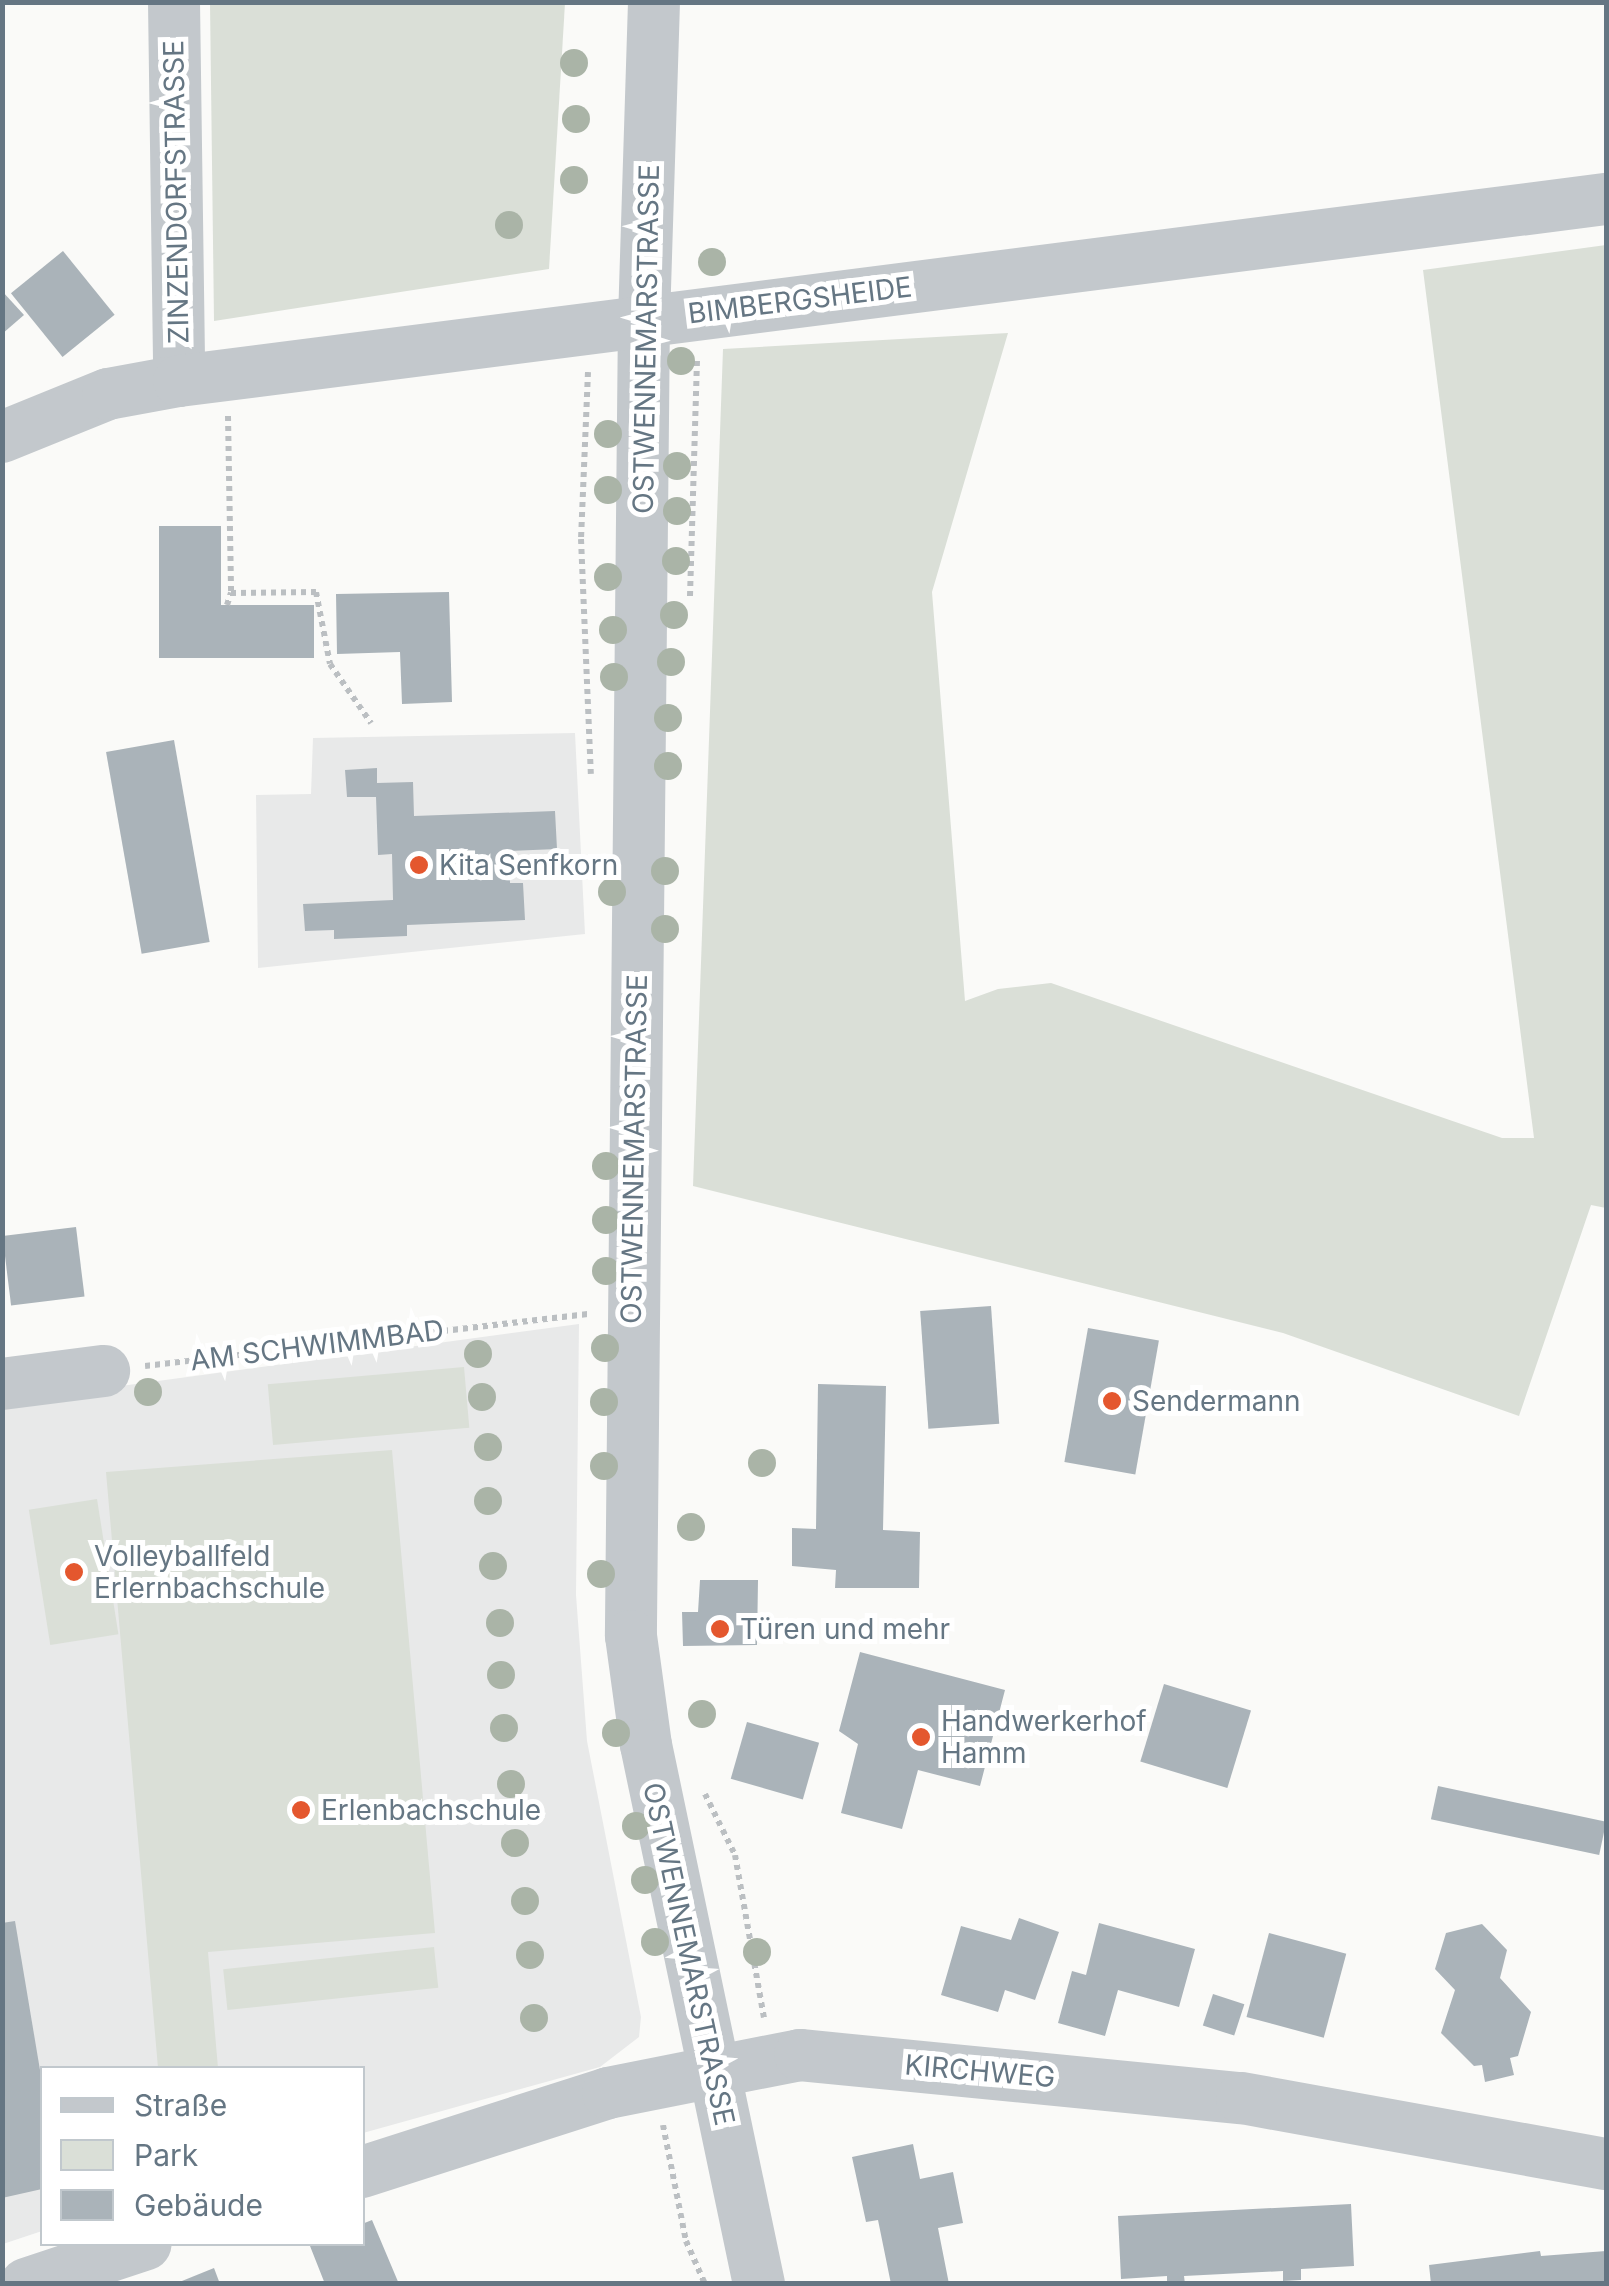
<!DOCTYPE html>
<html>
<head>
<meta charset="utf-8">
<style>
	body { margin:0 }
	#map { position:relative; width:1609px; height:2286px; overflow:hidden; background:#fafaf8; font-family:Inter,sans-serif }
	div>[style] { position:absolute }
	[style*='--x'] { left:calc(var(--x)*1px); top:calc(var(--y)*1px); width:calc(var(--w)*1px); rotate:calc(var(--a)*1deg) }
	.built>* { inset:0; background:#e8e9e9 }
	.green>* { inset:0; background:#dadfd7; transform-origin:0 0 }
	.building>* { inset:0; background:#aab3b9; transform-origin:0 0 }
	.path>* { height:6px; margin-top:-3px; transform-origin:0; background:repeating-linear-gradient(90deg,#bbbfc2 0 5px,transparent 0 10px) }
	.minor>* { height:52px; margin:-26px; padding:0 26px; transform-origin:26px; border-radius:26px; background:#c3c8cc }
	.trees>* { width:28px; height:28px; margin:-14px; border-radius:50%; background:#aab4a7 }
	.dots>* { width:28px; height:28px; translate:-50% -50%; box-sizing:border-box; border:5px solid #fff; border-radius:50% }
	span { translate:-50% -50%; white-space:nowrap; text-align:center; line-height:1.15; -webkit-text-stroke:10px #fff; paint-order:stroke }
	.street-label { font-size:28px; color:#657683 }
	.poi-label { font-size:28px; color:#657683 }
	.left { translate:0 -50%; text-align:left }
	.frame { position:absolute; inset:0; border:5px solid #657683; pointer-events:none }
	.legend { position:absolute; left:40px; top:2066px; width:325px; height:180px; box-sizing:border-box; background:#fff; border:2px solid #c1c8cd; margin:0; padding:12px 18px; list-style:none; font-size:30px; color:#657683 }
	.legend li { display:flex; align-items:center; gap:20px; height:50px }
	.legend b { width:50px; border:2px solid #c1c8cd }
</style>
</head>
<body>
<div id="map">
	<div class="built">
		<div style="clip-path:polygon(575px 733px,585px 934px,258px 968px,256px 795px,311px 794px,313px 738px)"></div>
		<div style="clip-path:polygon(579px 1324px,576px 1595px,587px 1741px,641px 2017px,639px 2037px,600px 2067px,363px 2133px,362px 2068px,42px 2068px,42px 2231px,3px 2244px,2px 1402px)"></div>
	</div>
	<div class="green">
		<div style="clip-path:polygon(210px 3px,565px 3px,549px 269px,214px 321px)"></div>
		<div style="clip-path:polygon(1606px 245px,1606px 1208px,1591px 1205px,1519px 1416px,1283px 1333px,693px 1186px,723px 349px,1008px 333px,932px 592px,965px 1001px,998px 989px,1051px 983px,1502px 1138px,1534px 1138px,1423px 270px)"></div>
		<div style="left:464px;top:1367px;width:61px;height:197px;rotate:85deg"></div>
		<div style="clip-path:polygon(392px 1450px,435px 1933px,208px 1952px,218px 2068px,158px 2068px,106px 1472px)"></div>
		<div style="left:97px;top:1499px;width:137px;height:69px;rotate:81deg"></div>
		<div style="left:434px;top:1947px;width:41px;height:212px;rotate:84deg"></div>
	</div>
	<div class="building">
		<div style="left:63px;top:251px;width:82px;height:67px;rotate:51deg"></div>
		<div style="clip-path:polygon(2px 291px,24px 315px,2px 334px)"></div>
		<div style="clip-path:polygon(159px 526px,221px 526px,221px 605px,314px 605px,314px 658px,159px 658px)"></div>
		<div style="clip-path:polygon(449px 592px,452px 702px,402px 704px,400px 652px,337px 654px,336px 594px)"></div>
		<div style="left:174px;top:740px;width:205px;height:69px;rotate:80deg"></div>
		<div style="clip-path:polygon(377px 768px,377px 783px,413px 782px,414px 816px,555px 811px,557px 849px,509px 851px,510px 883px,523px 883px,525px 920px,407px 925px,407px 936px,334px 939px,334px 930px,305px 931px,303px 904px,393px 900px,392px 854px,378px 855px,376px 797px,347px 797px,345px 770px)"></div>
		<div style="left:76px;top:1227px;width:70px;height:74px;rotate:83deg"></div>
		<div style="left:991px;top:1306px;width:118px;height:71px;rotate:86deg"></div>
		<div style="left:1088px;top:1328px;width:72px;height:136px;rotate:10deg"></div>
		<div style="clip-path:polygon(818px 1384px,886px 1386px,883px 1530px,920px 1532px,919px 1588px,835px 1588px,836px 1570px,792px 1566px,792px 1528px,816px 1529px)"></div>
		<div style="clip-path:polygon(700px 1580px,758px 1580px,757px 1645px,683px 1646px,682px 1612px,698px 1612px)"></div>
		<div style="clip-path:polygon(860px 1652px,1005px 1690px,980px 1786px,918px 1770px,902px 1829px,841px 1813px,858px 1744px,839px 1731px)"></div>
		<div style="left:1164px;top:1684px;width:91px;height:81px;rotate:17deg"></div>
		<div style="left:747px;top:1722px;width:75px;height:59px;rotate:16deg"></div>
		<div style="left:1438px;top:1786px;width:172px;height:34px;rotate:12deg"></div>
		<div style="clip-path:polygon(1019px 1918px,1059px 1932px,1035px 2000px,1005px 1990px,998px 2012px,941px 1995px,961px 1926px,1011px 1940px)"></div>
		<div style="clip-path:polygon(15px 1921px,42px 2082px,42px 2189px,2px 2198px,2px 1923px)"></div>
		<div style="clip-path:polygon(1099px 1923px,1195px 1949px,1179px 2007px,1118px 1990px,1105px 2036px,1058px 2023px,1072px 1971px,1086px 1975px)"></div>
		<div style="clip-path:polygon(1482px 1924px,1507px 1950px,1500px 1978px,1531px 2012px,1518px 2056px,1510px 2058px,1514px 2075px,1485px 2082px,1482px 2065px,1474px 2066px,1441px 2033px,1455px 1990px,1435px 1969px,1446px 1933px)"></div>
		<div style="left:1269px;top:1933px;width:80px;height:87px;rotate:15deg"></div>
		<div style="left:1213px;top:1994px;width:33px;height:33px;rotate:18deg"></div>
		<div style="clip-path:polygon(913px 2144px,920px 2179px,953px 2172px,963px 2223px,938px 2228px,949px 2284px,891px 2284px,878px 2220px,866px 2222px,852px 2157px)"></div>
		<div style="clip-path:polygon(1351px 2204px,1354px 2266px,1301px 2269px,1301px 2280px,1283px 2281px,1283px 2271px,1184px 2276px,1185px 2284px,1167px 2284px,1167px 2276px,1121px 2279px,1118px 2216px)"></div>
		<div style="clip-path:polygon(372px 2220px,399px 2284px,325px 2284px,310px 2246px,362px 2244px,362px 2224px)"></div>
		<div style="clip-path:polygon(1540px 2251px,1541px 2256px,1606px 2251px,1606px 2284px,1431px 2284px,1429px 2265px)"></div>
		<div style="clip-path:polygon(214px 2268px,220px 2284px,177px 2284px,177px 2283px)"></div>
	</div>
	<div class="path">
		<div style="--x:588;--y:372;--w:167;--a:92.4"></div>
		<div style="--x:581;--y:539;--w:235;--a:87.6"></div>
		<div style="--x:228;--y:416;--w:177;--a:89"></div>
		<div style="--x:231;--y:593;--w:85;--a:-0.7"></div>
		<div style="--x:316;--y:592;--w:73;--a:79"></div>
		<div style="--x:330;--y:664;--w:72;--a:55.2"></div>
		<div style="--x:690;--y:596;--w:237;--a:-88.3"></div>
		<div style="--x:227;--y:605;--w:13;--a:-72"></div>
		<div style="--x:145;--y:1366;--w:448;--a:-6.7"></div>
		<div style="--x:705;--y:1794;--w:68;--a:63.8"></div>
		<div style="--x:735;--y:1855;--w:165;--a:79.9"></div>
		<div style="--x:663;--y:2125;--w:118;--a:78.8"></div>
		<div style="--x:686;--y:2241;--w:47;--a:66.2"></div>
	</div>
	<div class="minor">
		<div style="--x:174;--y:2;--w:379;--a:89.2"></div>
		<div style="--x:654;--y:2;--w:316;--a:91.8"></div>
		<div style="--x:644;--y:318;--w:1318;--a:90.57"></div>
		<div style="--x:631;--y:1636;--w:110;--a:82.2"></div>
		<div style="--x:646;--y:1745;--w:551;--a:78.16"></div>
		<div style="--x:2;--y:437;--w:114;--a:-22.1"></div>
		<div style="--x:108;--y:394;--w:72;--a:-10.4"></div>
		<div style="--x:179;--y:381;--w:1439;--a:-7.27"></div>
		<div style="--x:2;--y:1384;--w:103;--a:-7.3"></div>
		<div style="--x:362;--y:2172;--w:258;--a:-17.8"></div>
		<div style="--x:608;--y:2093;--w:196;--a:-11.2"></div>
		<div style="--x:800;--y:2055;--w:444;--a:5.6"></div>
		<div style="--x:1242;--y:2098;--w:370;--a:10.3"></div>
		<div style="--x:26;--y:2284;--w:126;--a:-18.4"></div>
	</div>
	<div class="trees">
		<div style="left:574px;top:63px"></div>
		<div style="left:576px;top:119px"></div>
		<div style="left:574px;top:180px"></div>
		<div style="left:509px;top:225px"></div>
		<div style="left:712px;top:262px"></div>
		<div style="left:681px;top:361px"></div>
		<div style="left:608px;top:434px"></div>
		<div style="left:677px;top:466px"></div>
		<div style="left:608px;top:490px"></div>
		<div style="left:677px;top:511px"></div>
		<div style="left:676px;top:561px"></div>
		<div style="left:608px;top:577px"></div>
		<div style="left:674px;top:615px"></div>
		<div style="left:613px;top:630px"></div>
		<div style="left:671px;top:662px"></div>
		<div style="left:614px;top:677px"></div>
		<div style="left:668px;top:718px"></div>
		<div style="left:668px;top:766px"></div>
		<div style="left:665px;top:871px"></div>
		<div style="left:612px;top:892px"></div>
		<div style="left:665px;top:929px"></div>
		<div style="left:606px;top:1166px"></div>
		<div style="left:606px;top:1220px"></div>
		<div style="left:606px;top:1271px"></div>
		<div style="left:605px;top:1348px"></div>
		<div style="left:478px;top:1354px"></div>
		<div style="left:148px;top:1392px"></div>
		<div style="left:482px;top:1397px"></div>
		<div style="left:604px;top:1402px"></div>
		<div style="left:488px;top:1447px"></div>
		<div style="left:762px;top:1463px"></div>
		<div style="left:604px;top:1466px"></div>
		<div style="left:488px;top:1501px"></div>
		<div style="left:691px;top:1527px"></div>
		<div style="left:493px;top:1566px"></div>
		<div style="left:601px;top:1574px"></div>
		<div style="left:500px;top:1623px"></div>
		<div style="left:501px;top:1675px"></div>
		<div style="left:702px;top:1714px"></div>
		<div style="left:504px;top:1728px"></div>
		<div style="left:616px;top:1733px"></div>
		<div style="left:511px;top:1784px"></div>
		<div style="left:636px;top:1826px"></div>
		<div style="left:515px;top:1843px"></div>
		<div style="left:645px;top:1880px"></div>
		<div style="left:525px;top:1901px"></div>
		<div style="left:655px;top:1942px"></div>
		<div style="left:757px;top:1952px"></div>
		<div style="left:530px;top:1955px"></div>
		<div style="left:534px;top:2018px"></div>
	</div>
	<div class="dots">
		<div style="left:419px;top:865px;background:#e4572e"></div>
		<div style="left:1112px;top:1401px;background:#e4572e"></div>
		<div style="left:74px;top:1572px;background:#e4572e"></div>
		<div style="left:720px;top:1629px;background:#e4572e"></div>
		<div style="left:921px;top:1737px;background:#e4572e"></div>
		<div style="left:301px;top:1810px;background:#e4572e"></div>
	</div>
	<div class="street-label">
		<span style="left:176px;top:192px;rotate:-91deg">ZINZENDORFSTRASSE</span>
		<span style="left:800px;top:300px;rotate:-7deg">BIMBERGSHEIDE</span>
		<span style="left:646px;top:339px;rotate:-89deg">OSTWENNEMARSTRASSE</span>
		<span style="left:634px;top:1149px;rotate:-89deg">OSTWENNEMARSTRASSE</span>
		<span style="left:317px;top:1345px;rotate:-7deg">AM SCHWIMMBAD</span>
		<span style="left:689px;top:1954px;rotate:78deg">OSTWENNEMARSTRASSE</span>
		<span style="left:980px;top:2071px;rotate:5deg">KIRCHWEG</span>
	</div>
	<div class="poi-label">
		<span class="left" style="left:439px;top:865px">Kita Senfkorn</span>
		<span class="left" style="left:1132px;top:1401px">Sendermann</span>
		<span class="left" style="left:94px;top:1572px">Volleyballfeld<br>Erlernbachschule</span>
		<span class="left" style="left:740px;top:1629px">Türen und mehr</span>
		<span class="left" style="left:941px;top:1737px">Handwerkerhof<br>Hamm</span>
		<span class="left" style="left:321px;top:1810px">Erlenbachschule</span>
	</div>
	<div class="frame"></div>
	<ul class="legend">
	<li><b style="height:12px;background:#c3c8cc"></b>Straße</li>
	<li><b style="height:28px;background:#dadfd7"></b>Park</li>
	<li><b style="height:28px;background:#aab3b9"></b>Gebäude</li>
	</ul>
</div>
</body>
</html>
